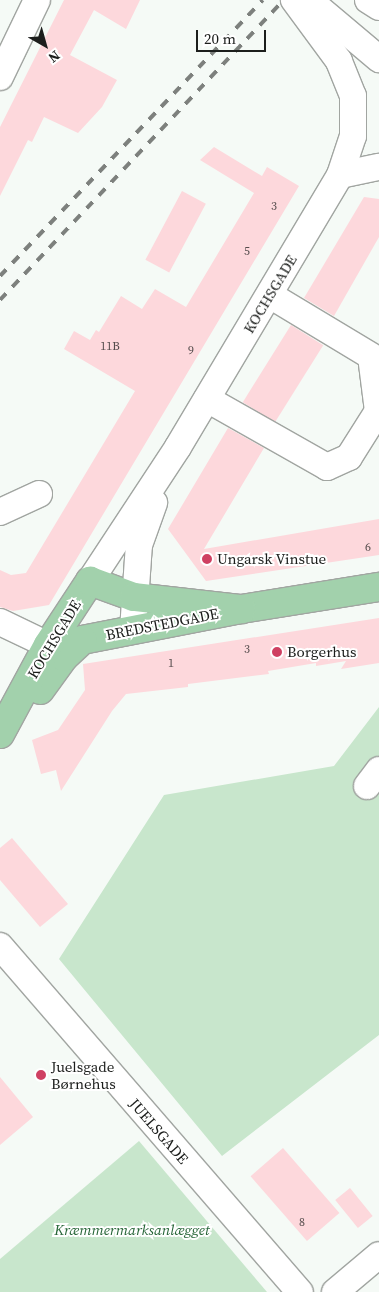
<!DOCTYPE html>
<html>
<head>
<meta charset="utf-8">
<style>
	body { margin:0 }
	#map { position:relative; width:379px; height:1292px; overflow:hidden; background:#f5faf6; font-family:"Source Serif 4",serif }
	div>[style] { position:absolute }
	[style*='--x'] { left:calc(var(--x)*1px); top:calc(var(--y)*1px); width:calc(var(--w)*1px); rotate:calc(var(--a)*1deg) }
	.green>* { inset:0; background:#c8e6cc }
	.building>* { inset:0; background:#fdd8dc; transform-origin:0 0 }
	.roads { filter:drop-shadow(1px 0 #a1a5a1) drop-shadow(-1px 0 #a1a5a1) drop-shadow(0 1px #a1a5a1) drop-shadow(0 -1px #a1a5a1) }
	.minor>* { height:26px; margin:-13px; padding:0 13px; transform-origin:13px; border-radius:13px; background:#fff }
	.major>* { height:28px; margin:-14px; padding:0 14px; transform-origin:14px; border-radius:14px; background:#a2d1ac }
	.rail>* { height:4px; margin-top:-2px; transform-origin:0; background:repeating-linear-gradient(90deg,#7d807d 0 9px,transparent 0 18px) }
	.dots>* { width:14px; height:14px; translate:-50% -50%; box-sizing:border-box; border:2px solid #fff; border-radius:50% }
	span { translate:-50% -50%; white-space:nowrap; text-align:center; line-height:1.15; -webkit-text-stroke:4px #fff; paint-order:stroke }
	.number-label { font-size:12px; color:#544c4c }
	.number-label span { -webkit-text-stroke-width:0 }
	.street-label { font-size:15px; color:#1c1e1c }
	.poi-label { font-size:15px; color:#1c1e1c }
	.left { translate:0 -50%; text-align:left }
	.park-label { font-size:15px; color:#266537; font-style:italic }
	.north { position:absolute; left:20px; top:20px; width:50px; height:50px; -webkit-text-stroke:4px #fff; paint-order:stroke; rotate:142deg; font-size:14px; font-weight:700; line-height:20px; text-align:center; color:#1c1e1c }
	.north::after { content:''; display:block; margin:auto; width:18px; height:22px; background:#1c1e1c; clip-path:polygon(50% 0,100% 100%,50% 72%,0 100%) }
	.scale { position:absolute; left:196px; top:30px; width:70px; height:22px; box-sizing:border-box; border:2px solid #1c1e1c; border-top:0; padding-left:6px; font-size:15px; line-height:18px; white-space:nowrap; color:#1c1e1c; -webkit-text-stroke:4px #fff; paint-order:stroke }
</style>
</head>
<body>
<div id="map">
	<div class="green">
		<div style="clip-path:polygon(379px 707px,379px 1035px,222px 1156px,59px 959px,164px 795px,334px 766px)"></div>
		<div style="clip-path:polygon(139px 1141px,267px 1292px,0 1292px,0 1259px)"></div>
	</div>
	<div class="building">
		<div style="clip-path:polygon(64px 0,140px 0,126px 29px,94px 10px,70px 55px,117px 80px,102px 107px,78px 133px,44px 117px,32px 142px,28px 140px,0 196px,0 127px)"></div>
		<div style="clip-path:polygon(214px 147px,262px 176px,267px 167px,299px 186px,49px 605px,13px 611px,0 607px,0 570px,11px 575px,26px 573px,135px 391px,64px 349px,74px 331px,90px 340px,96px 330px,99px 332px,121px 296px,142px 309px,155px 289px,186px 307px,254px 193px,200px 160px)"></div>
		<div style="left:182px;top:191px;width:27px;height:78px;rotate:28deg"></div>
		<div style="clip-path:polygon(364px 197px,379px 199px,379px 237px,334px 316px,304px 298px)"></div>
		<div style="left:291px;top:325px;width:38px;height:91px;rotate:32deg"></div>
		<div style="clip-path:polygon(228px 428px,264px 448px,204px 549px,379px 519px,379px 555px,206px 581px,168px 529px)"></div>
		<div style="clip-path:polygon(379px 618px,379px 663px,341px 669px,346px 661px,316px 666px,316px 663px,268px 671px,269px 674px,188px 684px,188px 687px,126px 694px,112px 711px,61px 791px,56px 770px,41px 774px,32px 740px,58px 730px,85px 690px,83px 664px)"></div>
		<div style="clip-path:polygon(12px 838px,68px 904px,40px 927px,0 880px,0 848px)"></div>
		<div style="clip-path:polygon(0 1077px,33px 1117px,0 1145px)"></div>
		<div style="left:283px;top:1148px;width:86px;height:43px;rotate:49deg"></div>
		<div style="left:350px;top:1188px;width:36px;height:19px;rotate:51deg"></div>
	</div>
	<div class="roads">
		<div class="minor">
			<div style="--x:309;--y:0;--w:92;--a:40.1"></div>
			<div style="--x:368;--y:0;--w:13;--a:32"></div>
			<div style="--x:0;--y:77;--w:85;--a:-64.3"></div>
			<div style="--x:340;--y:175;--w:40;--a:-12"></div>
			<div style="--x:207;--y:399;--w:138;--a:29.5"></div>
			<div style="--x:327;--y:467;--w:24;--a:-24"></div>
			<div style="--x:349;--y:457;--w:54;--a:-57.8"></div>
			<div style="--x:378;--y:411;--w:55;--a:-97.3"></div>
			<div style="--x:371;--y:356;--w:118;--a:-148.9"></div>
			<div style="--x:0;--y:512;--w:43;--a:-24.8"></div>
			<div style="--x:90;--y:581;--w:160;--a:-56.7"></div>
			<div style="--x:178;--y:447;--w:317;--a:-59.2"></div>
			<div style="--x:340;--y:175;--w:41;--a:-71.6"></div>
			<div style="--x:353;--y:136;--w:40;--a:-90"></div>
			<div style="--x:353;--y:96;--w:38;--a:-112"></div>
			<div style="--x:339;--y:61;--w:76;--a:-126.4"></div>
			<div style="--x:0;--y:622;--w:53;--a:25.6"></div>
			<div style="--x:48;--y:645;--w:20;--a:37"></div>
			<div style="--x:133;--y:630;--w:85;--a:-86"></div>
			<div style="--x:139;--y:545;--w:45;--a:-70.3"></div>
			<div style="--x:367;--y:786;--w:20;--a:-53"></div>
			<div style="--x:0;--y:946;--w:458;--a:49.1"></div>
			<div style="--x:335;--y:1292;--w:57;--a:-40.1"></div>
		</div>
		<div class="major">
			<div style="--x:82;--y:640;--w:162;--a:-11"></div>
			<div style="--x:241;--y:609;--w:140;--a:-9.1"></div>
			<div style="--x:40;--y:690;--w:41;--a:-54"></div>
			<div style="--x:64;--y:657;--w:25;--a:-43"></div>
			<div style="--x:0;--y:734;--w:101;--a:-61.7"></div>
			<div style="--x:48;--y:645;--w:77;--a:-56.7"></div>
			<div style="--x:90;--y:581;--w:47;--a:20"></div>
			<div style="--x:134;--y:597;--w:108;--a:6.4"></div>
		</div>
	</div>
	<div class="rail">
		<div style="--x:0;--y:276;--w:381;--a:-46.4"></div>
		<div style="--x:0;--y:300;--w:413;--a:-46.6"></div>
	</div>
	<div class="dots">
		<div style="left:207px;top:559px;background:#cf4062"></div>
		<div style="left:277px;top:652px;background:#cf4062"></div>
		<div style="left:41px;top:1075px;background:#cf4062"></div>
	</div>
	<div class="number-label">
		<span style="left:274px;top:207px">3</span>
		<span style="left:247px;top:252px">5</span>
		<span style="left:110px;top:347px">11B</span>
		<span style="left:191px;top:351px">9</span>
		<span style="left:368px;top:548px">6</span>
		<span style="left:247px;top:650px">3</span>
		<span style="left:171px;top:664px">1</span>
		<span style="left:302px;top:1223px">8</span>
	</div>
	<div class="street-label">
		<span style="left:270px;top:294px;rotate:-59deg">KOCHSGADE</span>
		<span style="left:162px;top:624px;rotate:-11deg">BREDSTEDGADE</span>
		<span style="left:54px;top:639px;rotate:-59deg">KOCHSGADE</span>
		<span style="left:159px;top:1131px;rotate:49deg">JUELSGADE</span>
	</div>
	<div class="poi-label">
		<span class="left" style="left:217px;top:559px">Ungarsk Vinstue</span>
		<span class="left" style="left:287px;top:652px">Borgerhus</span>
		<span class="left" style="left:51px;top:1075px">Juelsgade<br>Børnehus</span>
	</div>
	<div class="park-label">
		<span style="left:132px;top:1230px">Kræmmermarksanlægget</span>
	</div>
	<div class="north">N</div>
	<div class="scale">20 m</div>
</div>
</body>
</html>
